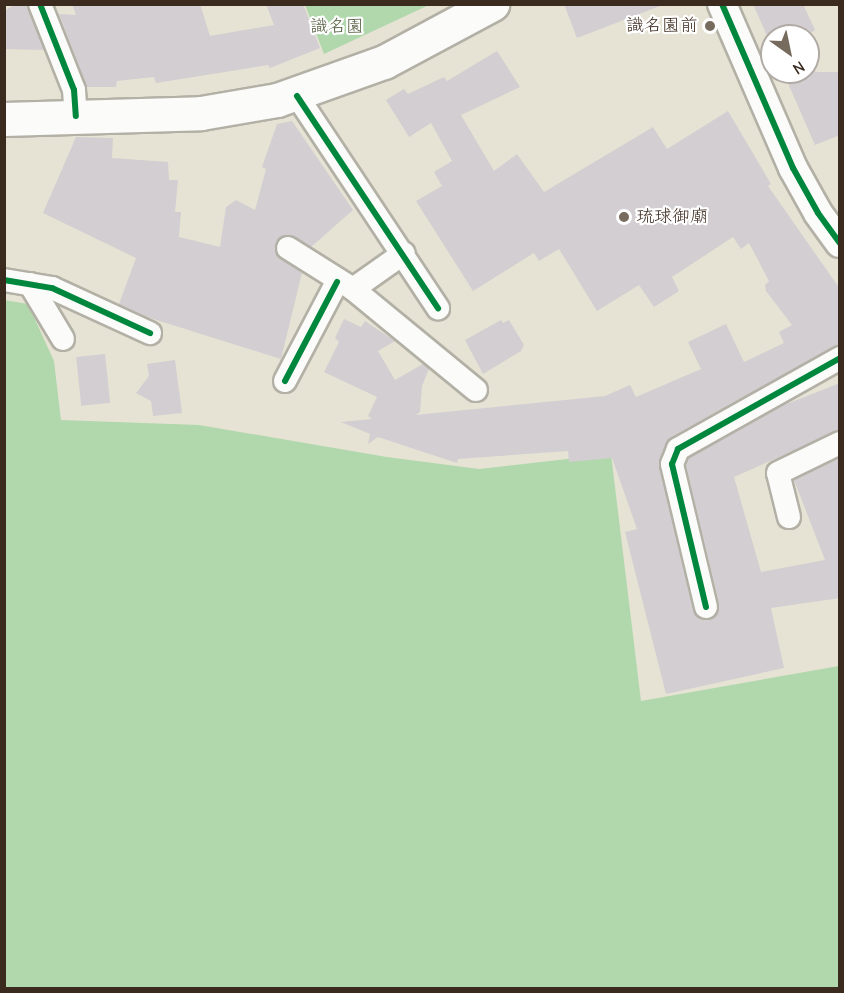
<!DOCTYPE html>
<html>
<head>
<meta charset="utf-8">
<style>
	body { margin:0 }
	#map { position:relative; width:844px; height:993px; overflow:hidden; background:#e6e3d4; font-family:"Comic Neue","Klee One",sans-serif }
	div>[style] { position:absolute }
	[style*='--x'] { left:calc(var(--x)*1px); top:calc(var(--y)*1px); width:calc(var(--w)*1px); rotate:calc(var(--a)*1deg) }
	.green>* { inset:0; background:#b1d8ac }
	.building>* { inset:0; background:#d2ced2; transform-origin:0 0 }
	.roads { filter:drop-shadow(2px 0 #b3b0a6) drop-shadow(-2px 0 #b3b0a6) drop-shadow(0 2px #b3b0a6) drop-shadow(0 -2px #b3b0a6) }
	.minor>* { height:22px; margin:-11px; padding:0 11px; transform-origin:11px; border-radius:11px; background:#fbfbf9 }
	.tertiary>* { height:28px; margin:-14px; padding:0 14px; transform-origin:14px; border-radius:14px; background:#fbfbf9 }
	.secondary>* { height:33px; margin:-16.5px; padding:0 16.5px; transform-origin:16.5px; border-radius:16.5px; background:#fbfbf9 }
	.cycleway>* { height:6px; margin:-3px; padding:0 3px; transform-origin:3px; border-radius:3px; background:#00873e }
	.dots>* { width:16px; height:16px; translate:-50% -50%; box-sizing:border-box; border:3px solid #fff; border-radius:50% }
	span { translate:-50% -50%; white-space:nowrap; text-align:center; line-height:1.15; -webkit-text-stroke:4.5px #fff; paint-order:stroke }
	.poi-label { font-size:18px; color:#3b2a1e }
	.right { translate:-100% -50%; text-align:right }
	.left { translate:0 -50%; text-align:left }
	.park-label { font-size:18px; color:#525c3f }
	.frame { position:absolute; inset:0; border:6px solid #3b2a1e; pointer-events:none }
	.north { position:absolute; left:760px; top:24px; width:60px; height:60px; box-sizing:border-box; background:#fff; border:2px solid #b1aaa5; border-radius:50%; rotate:147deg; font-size:16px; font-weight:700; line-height:24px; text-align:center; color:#3b2a1e }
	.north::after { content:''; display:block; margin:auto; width:21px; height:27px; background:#776b5e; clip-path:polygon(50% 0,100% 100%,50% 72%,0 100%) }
</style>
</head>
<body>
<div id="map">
	<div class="green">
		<div style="clip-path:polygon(305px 5px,429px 5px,324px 54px)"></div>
		<div style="clip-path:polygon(4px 300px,28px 304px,54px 361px,61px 420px,199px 425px,387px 457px,479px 469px,611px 454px,641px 701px,839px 666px,839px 988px,5px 988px)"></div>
	</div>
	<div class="building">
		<div style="clip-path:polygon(16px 4px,27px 4px,44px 50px,4px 49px,4px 11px)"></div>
		<div style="clip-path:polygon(72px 4px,200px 4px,210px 36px,274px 25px,266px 4px,303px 4px,320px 48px,270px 68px,268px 65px,156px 83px,154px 77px,117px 81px,116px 87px,87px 87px,59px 14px,76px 15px)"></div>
		<div style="clip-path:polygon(564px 4px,659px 4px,660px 6px,577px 38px)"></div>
		<div style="clip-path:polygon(753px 4px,803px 4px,815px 30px,809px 34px,815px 72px,840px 72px,840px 135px,815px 145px,783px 72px,808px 72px,808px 36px,772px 36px,772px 47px)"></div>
		<div style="clip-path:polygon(497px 51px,520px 87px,461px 115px,494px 171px,517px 154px,544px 192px,653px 127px,667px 149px,728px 111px,771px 184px,768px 186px,840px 289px,840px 343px,671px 437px,659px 460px,693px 610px,702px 620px,710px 620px,719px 611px,719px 604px,686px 465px,689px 458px,784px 405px,840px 383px,840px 430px,734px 477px,761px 572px,825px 560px,794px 480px,840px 458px,840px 598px,771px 608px,784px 668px,666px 694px,625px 532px,637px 529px,612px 458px,569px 462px,568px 451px,458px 459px,457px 463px,378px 437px,368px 444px,370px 434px,341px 422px,372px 419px,368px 416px,377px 397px,324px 372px,339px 342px,335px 338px,344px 319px,361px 327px,365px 321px,395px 341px,378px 351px,395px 380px,423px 364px,429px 369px,422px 386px,420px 412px,416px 415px,605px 396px,630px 385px,636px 397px,701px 369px,688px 342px,726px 324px,744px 362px,784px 343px,779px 332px,792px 325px,766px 291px,765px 285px,769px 281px,749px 243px,741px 249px,733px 237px,672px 277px,679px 291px,654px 307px,639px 285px,597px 311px,559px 249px,539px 261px,534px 253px,473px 291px,416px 201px,442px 186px,434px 172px,452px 161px,431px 123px,409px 137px,386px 100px,404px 89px,408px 94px,444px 77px,447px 81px)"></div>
		<div style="clip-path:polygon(292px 121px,353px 210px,311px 247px,289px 235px,276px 241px,276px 255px,302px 273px,281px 359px,147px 317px,119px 304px,136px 258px,43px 213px,76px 137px,113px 138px,112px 158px,168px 162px,169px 180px,178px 180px,175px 212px,181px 212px,179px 237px,220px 247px,226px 207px,236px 200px,255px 210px,266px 169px,262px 167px,277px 124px)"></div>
		<div style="clip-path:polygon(501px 320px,503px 323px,509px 320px,524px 345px,521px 351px,483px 374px,465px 340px)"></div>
		<div style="left:105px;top:354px;width:49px;height:29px;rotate:84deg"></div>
		<div style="clip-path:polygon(175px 360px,182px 413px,153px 416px,151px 401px,136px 393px,149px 376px,147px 364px)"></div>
	</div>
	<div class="roads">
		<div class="minor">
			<div style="--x:40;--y:4;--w:92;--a:68.4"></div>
			<div style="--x:74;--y:90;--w:26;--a:86"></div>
			<div style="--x:297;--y:96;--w:255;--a:56.4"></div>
			<div style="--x:288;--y:248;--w:77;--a:32.2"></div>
			<div style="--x:353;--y:289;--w:159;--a:39.4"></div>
			<div style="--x:4;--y:280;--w:49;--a:9.5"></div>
			<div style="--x:52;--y:288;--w:108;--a:24.7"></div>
			<div style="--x:30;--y:284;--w:64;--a:59"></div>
			<div style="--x:353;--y:289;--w:62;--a:-35.2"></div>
			<div style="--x:285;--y:381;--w:112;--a:-62.3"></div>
			<div style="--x:789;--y:517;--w:45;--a:-104"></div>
			<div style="--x:778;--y:473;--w:69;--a:-25.8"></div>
			<div style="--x:706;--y:607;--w:147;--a:-103.4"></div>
			<div style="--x:672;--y:464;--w:16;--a:-68"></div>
			<div style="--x:678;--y:449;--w:186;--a:-29.3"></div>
		</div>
		<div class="tertiary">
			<div style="--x:722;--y:4;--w:179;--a:66.6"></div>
			<div style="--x:793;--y:168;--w:51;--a:60.9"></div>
			<div style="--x:818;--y:213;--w:37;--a:54"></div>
		</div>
		<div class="secondary">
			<div style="--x:4;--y:119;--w:197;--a:-1.7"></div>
			<div style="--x:201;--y:113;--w:77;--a:-9.7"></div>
			<div style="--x:277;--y:100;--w:114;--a:-19.6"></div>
			<div style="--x:384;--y:62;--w:123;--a:-28.2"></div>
		</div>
	</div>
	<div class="cycleway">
		<div style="--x:40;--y:4;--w:92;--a:68.4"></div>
		<div style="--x:74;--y:90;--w:26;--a:86"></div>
		<div style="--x:722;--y:4;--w:179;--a:66.6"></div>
		<div style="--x:793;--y:168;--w:51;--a:60.9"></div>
		<div style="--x:818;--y:213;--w:37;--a:54"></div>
		<div style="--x:297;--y:96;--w:255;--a:56.4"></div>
		<div style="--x:4;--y:280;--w:49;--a:9.5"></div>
		<div style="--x:52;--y:288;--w:108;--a:24.7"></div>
		<div style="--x:285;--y:381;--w:112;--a:-62.3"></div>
		<div style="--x:706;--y:607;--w:147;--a:-103.4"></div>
		<div style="--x:672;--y:464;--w:16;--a:-68"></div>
		<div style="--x:678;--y:449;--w:186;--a:-29.3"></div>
	</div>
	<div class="dots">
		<div style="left:710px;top:26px;background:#776b5e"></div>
		<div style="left:624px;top:217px;background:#776b5e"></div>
	</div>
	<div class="poi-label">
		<span class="right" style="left:698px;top:26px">識名園前</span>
		<span class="left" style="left:636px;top:217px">琉球御廟</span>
	</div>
	<div class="park-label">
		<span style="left:337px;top:27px">識名園</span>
	</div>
	<div class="frame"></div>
	<div class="north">N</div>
</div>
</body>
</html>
